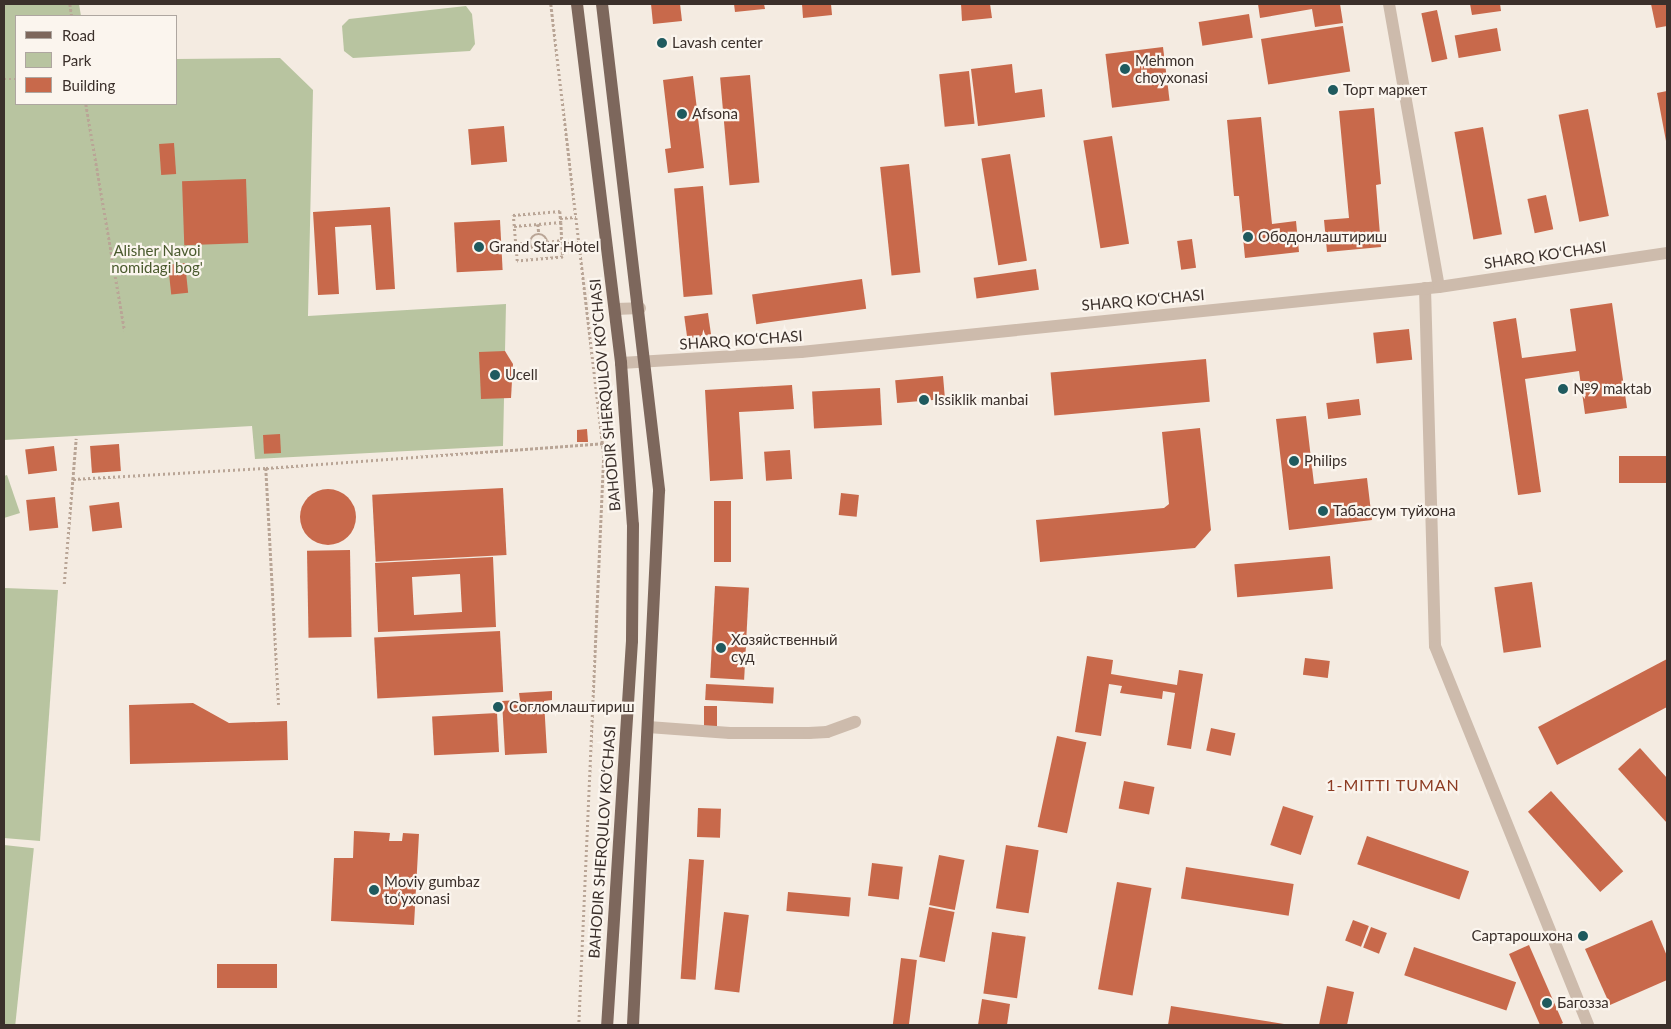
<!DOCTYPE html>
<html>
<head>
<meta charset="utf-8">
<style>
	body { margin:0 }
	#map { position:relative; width:1671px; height:1029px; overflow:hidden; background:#f4ebe1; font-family:Lato,sans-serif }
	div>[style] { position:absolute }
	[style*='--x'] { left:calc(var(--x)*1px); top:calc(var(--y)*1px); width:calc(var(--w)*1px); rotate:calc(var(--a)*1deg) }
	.green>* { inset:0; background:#b8c4a0; transform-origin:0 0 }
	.building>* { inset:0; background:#c8694b; transform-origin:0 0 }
	.round { border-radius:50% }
	.path>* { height:2.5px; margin-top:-1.25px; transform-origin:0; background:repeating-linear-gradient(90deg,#b9a596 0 2.5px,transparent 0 5px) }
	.path>.ring { margin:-1.25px; padding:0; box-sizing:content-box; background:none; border:2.5px solid #b9a596; border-radius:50% }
	.minor>* { height:12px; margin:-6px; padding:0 6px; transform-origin:6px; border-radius:6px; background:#cdbbac }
	.major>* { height:12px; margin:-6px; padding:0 6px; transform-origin:6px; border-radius:6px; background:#7d675c }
	.dots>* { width:14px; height:14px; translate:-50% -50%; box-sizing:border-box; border:2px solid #fbf5ee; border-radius:50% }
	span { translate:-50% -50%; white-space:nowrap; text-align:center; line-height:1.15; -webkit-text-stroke:4.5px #fbf5ee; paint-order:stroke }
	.poi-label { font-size:15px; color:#3b302b }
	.left { translate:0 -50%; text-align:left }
	.right { translate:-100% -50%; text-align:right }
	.park-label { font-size:15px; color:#4a5a2e }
	.street-label { font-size:15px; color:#3b302b }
	.neighbourhood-label { font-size:16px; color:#8c3b22; letter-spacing:1px }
	.frame { position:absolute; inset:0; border:5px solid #3b302b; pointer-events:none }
	.legend { position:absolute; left:15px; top:15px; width:162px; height:90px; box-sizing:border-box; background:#fbf5ee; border:1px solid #aea6a0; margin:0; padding:6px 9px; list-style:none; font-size:15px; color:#3b302b }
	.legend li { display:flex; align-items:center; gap:10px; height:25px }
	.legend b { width:25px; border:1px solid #aea6a0 }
</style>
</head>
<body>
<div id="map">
	<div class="green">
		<div style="clip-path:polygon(4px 4px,79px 4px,81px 16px,16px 16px,16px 104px,176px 104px,176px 59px,280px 58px,313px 90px,308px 316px,506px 304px,503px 446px,255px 459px,252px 426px,4px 440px)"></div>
		<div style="clip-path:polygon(466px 6px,472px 14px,475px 44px,470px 51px,353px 58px,344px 51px,342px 26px,349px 19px)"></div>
		<div style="clip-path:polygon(7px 475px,20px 513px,4px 518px,4px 476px)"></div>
		<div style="clip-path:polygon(4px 588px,58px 590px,40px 841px,4px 838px)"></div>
		<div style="left:4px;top:845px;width:30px;height:180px;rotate:6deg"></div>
	</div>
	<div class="building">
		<div style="clip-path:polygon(651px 4px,680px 4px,682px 21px,653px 24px)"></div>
		<div style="clip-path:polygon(734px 4px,764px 4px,765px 9px,735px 12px)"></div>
		<div style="clip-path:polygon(802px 4px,831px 4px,832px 15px,803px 18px)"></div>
		<div style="clip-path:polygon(961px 4px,990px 4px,992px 18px,962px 21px)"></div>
		<div style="clip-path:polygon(1258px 4px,1340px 4px,1343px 23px,1315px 27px,1312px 9px,1260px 18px)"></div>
		<div style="clip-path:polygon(1470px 4px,1500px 4px,1501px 11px,1472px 15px)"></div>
		<div style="clip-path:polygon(1651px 4px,1667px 4px,1667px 26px,1656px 28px)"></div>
		<div style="left:1437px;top:10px;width:50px;height:16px;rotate:78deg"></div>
		<div style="left:1249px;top:14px;width:24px;height:51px;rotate:81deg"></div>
		<div style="left:1343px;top:26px;width:46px;height:83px;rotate:81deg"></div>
		<div style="left:1497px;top:28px;width:23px;height:43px;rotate:80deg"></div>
		<div style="left:1163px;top:47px;width:54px;height:58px;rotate:83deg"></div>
		<div style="clip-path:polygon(1012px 64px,1015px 93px,1042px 89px,1045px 117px,978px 126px,971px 69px)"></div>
		<div style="left:969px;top:71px;width:53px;height:30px;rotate:84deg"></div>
		<div style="left:750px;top:75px;width:108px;height:30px;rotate:85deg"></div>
		<div style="clip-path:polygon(693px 76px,704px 168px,668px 173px,665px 149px,671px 148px,663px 80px)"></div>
		<div style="clip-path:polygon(1667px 91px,1667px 141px,1666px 141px,1657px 93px)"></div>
		<div style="clip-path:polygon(1374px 108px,1381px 184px,1376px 185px,1381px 247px,1327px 252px,1324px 220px,1349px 218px,1339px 111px)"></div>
		<div style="left:1588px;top:109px;width:109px;height:30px;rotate:79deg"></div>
		<div style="clip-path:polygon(1261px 117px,1272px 224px,1296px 221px,1299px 252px,1245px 258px,1239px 196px,1234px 196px,1227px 120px)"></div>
		<div style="left:504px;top:126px;width:36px;height:36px;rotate:85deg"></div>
		<div style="left:1483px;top:127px;width:109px;height:29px;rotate:80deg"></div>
		<div style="left:1112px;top:136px;width:109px;height:29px;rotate:81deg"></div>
		<div style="left:174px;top:143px;width:31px;height:15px;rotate:86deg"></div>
		<div style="left:1010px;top:154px;width:108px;height:29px;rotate:81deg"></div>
		<div style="left:909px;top:164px;width:109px;height:29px;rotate:84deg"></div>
		<div style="left:246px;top:179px;width:64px;height:64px;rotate:88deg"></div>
		<div style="left:703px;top:186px;width:109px;height:29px;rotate:85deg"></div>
		<div style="left:1546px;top:195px;width:35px;height:19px;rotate:78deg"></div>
		<div style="clip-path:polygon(390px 207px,395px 289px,376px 290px,371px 225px,335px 227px,339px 294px,318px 295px,313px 212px)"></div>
		<div style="left:500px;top:220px;width:50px;height:46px;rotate:87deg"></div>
		<div style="left:1192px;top:239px;width:29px;height:15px;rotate:82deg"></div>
		<div style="left:185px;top:263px;width:30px;height:17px;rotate:84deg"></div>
		<div style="left:1036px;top:269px;width:21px;height:63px;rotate:82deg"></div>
		<div style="left:862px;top:279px;width:30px;height:111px;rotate:82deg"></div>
		<div style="clip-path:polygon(1612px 303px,1627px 408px,1585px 414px,1579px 371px,1525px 379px,1541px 492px,1518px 495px,1493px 322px,1516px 318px,1522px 358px,1576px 351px,1570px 309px)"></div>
		<div style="left:708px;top:313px;width:22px;height:24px;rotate:82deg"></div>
		<div style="left:1409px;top:329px;width:31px;height:36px;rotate:84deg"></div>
		<div style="clip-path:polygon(505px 351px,513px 364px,511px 398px,481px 399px,479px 352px)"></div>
		<div style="left:1206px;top:359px;width:43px;height:156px;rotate:85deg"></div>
		<div style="left:943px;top:376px;width:23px;height:48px;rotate:85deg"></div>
		<div style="clip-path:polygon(792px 385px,794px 409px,739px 412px,743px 479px,710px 481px,705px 390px)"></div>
		<div style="left:880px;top:388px;width:37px;height:68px;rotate:87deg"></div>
		<div style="left:1359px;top:399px;width:16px;height:33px;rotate:83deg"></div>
		<div style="clip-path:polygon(1306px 416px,1314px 484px,1367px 478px,1372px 520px,1289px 530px,1276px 419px)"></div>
		<div style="clip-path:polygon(1200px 428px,1211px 530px,1195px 548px,1040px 562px,1036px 520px,1164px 508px,1169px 504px,1162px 432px)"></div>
		<div style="clip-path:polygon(587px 429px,588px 442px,577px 442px,577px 430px)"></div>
		<div style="left:280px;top:434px;width:19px;height:17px;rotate:87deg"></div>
		<div style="left:119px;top:444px;width:27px;height:29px;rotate:86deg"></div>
		<div style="left:54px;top:446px;width:25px;height:29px;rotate:83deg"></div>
		<div style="left:790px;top:450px;width:29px;height:26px;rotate:86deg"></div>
		<div style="left:1667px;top:456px;width:27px;height:48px;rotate:90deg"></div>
		<div style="left:503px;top:488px;width:67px;height:131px;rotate:87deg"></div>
		<div class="round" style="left:300px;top:489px;width:56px;height:56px"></div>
		<div style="left:841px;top:493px;width:18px;height:22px;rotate:6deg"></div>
		<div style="left:55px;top:497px;width:31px;height:29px;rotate:84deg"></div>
		<div style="left:714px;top:501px;width:17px;height:61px"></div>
		<div style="left:119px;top:502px;width:26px;height:30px;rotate:83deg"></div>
		<div style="left:350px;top:550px;width:87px;height:43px;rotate:89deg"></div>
		<div style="left:1330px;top:556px;width:33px;height:96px;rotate:85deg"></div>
		<div style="clip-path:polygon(evenodd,493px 557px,496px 627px,378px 632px,375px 563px,493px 557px,460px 574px,462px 612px,414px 615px,412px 577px,460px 574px)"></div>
		<div style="left:1532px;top:582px;width:66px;height:38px;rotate:82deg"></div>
		<div style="left:715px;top:586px;width:34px;height:92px;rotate:3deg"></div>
		<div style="left:500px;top:631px;width:61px;height:126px;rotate:87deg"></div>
		<div style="clip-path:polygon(1087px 656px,1113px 660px,1111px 674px,1177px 685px,1179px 670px,1203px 674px,1191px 749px,1167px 745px,1175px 693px,1163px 691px,1162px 699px,1120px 693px,1122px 686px,1109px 684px,1101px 736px,1075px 732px)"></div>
		<div style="left:1305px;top:658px;width:25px;height:17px;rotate:7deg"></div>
		<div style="clip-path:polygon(1667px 659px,1667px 707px,1557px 765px,1538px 727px)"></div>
		<div style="left:706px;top:684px;width:68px;height:16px;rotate:3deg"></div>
		<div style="clip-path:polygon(552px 691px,552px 700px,544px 701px,547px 753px,505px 755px,502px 701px,520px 700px,519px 693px)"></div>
		<div style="clip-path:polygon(193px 703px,229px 723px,287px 721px,288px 760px,130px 764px,129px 705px)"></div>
		<div style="left:704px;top:706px;width:13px;height:21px"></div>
		<div style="left:497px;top:713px;width:39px;height:65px;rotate:87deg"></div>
		<div style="left:1211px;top:728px;width:25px;height:23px;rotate:12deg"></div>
		<div style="left:1057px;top:736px;width:30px;height:93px;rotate:12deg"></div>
		<div style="clip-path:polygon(1640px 748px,1667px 778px,1667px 823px,1618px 769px)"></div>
		<div style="left:1124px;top:781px;width:31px;height:28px;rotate:11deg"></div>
		<div style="left:1551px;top:791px;width:108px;height:31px;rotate:48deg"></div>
		<div style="left:1283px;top:806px;width:32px;height:41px;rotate:18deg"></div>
		<div style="left:698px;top:808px;width:23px;height:29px;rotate:2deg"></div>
		<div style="clip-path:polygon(354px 831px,390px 833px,389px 841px,402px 841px,403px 833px,419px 834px,414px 925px,331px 921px,334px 858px,353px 858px)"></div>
		<div style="left:1367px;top:836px;width:108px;height:30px;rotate:19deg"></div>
		<div style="left:1006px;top:845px;width:33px;height:64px;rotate:9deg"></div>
		<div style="left:939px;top:855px;width:26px;height:51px;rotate:11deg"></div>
		<div style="left:689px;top:859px;width:15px;height:120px;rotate:4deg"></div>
		<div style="left:872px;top:863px;width:31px;height:33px;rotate:7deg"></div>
		<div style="left:1186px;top:867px;width:109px;height:32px;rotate:9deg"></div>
		<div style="left:1117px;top:882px;width:35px;height:109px;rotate:10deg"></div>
		<div style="left:788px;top:892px;width:63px;height:19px;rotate:5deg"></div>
		<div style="left:929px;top:907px;width:26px;height:51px;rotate:11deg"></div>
		<div style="left:724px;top:912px;width:25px;height:78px;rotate:7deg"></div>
		<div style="left:1353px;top:920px;width:17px;height:22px;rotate:21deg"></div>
		<div style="clip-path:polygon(1652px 920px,1667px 956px,1667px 980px,1610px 1005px,1585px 949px)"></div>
		<div style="left:1371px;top:927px;width:17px;height:22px;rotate:21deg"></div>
		<div style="left:992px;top:932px;width:34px;height:62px;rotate:8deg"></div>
		<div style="clip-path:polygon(1529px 945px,1563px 1023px,1559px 1025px,1540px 1025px,1509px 954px)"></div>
		<div style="left:1414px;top:947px;width:108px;height:30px;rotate:19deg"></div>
		<div style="left:901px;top:958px;width:16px;height:67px;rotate:7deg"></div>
		<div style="left:217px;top:964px;width:60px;height:24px"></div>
		<div style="clip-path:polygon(1327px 986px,1354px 992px,1347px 1025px,1319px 1025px)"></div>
		<div style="clip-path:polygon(982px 999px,1010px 1004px,1007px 1025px,978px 1025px)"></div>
		<div style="clip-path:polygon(1171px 1006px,1284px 1024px,1283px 1025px,1168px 1025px)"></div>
	</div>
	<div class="path">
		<div style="--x:70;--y:4;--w:12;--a:81"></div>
		<div style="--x:551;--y:4;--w:454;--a:83.3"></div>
		<div style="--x:604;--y:455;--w:571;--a:92.51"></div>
		<div style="--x:4;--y:79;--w:12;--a:0"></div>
		<div style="--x:86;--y:104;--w:230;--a:80.3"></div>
		<div style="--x:560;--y:218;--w:16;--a:-4"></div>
		<div style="--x:561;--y:222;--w:35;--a:87"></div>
		<div style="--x:563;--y:257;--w:46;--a:175"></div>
		<div style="--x:517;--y:261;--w:35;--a:-95"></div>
		<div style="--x:514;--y:226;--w:47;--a:-4.9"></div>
		<div style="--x:538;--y:224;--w:10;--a:84"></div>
		<div style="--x:514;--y:226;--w:11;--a:-95"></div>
		<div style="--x:513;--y:215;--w:47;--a:-4.9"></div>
		<div style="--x:560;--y:211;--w:11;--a:85"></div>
		<div class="ring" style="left:530px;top:234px;width:15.5px;height:15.5px"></div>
		<div style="--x:547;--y:242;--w:15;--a:-8"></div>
		<div style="--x:515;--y:244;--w:15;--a:-8"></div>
		<div style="--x:562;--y:244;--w:16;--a:-7"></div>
		<div style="--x:266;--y:468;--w:237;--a:86.9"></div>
		<div style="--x:73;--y:479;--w:193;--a:-3.3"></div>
		<div style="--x:266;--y:468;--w:338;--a:-4.2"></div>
		<div style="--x:64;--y:584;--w:146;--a:-85.3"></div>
	</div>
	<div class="minor">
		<div style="--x:1389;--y:4;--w:287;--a:80"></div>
		<div style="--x:1425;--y:288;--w:358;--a:88.4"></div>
		<div style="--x:1435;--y:646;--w:409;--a:68"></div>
		<div style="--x:615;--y:309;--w:25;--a:-2"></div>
		<div style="--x:621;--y:363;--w:180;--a:-3.5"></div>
		<div style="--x:801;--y:352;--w:641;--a:-5.82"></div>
		<div style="--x:1439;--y:287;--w:231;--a:-8.5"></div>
		<div style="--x:648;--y:727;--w:82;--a:4.2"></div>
		<div style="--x:730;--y:733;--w:79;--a:0"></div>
		<div style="--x:809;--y:733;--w:18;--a:-3"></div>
		<div style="--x:827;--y:732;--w:30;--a:-20"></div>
	</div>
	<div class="major">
		<div style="--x:577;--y:4;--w:362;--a:83"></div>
		<div style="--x:621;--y:363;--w:162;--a:85.8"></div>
		<div style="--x:633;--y:525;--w:116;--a:90.5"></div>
		<div style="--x:632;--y:641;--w:385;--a:93.7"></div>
		<div style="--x:602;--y:4;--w:490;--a:83.3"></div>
		<div style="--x:659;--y:491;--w:535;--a:92.79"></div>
	</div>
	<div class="dots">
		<div style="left:662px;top:43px;background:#1f5a5e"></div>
		<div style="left:1125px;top:69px;background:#1f5a5e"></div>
		<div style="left:1333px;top:90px;background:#1f5a5e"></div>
		<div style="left:682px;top:114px;background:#1f5a5e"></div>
		<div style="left:1248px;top:237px;background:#1f5a5e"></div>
		<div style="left:479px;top:247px;background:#1f5a5e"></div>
		<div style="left:495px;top:375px;background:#1f5a5e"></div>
		<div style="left:1563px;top:389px;background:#1f5a5e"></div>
		<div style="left:924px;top:400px;background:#1f5a5e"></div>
		<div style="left:1294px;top:461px;background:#1f5a5e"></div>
		<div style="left:1323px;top:511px;background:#1f5a5e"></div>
		<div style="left:721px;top:648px;background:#1f5a5e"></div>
		<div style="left:498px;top:707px;background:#1f5a5e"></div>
		<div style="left:374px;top:890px;background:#1f5a5e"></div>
		<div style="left:1583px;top:936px;background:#1f5a5e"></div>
		<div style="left:1547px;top:1003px;background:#1f5a5e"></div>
	</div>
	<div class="poi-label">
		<span class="left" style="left:672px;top:43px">Lavash center</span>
		<span class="left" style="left:1135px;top:69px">Mehmon<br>choyxonasi</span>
		<span class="left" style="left:1343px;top:90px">Торт маркет</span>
		<span class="left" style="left:692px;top:114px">Afsona</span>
		<span class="left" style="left:1258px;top:237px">Ободонлаштириш</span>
		<span class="left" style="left:489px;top:247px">Grand Star Hotel</span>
		<span class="left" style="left:505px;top:375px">Ucell</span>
		<span class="left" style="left:1573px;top:389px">№9 maktab</span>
		<span class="left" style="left:934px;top:400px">Issiklik manbai</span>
		<span class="left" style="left:1304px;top:461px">Philips</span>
		<span class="left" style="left:1333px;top:511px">Табассум туйхона</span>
		<span class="left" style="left:731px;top:648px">Хозяйственный<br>суд</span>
		<span class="left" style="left:509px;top:707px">Согломлаштириш</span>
		<span class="left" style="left:384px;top:890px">Moviy gumbaz<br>to‘yxonasi</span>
		<span class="right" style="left:1573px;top:936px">Сартарошхона</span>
		<span class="left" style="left:1557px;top:1003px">Багозза</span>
	</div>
	<div class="park-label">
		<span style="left:157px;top:259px">Alisher Navoi<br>nomidagi bog'</span>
	</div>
	<div class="street-label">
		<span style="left:1545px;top:255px;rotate:-8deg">SHARQ KO‘CHASI</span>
		<span style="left:1143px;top:300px;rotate:-5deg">SHARQ KO‘CHASI</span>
		<span style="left:741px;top:340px;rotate:-4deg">SHARQ KO‘CHASI</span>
		<span style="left:605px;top:395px;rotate:-95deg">BAHODIR SHERQULOV KO‘CHASI</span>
		<span style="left:602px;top:842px;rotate:-86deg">BAHODIR SHERQULOV KO‘CHASI</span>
	</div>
	<div class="neighbourhood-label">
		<span style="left:1393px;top:785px">1-MITTI TUMAN</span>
	</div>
	<div class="frame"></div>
	<ul class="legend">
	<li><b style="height:6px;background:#7d675c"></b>Road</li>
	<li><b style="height:14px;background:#b8c4a0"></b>Park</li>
	<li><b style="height:14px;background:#c8694b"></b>Building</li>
	</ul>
</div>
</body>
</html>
